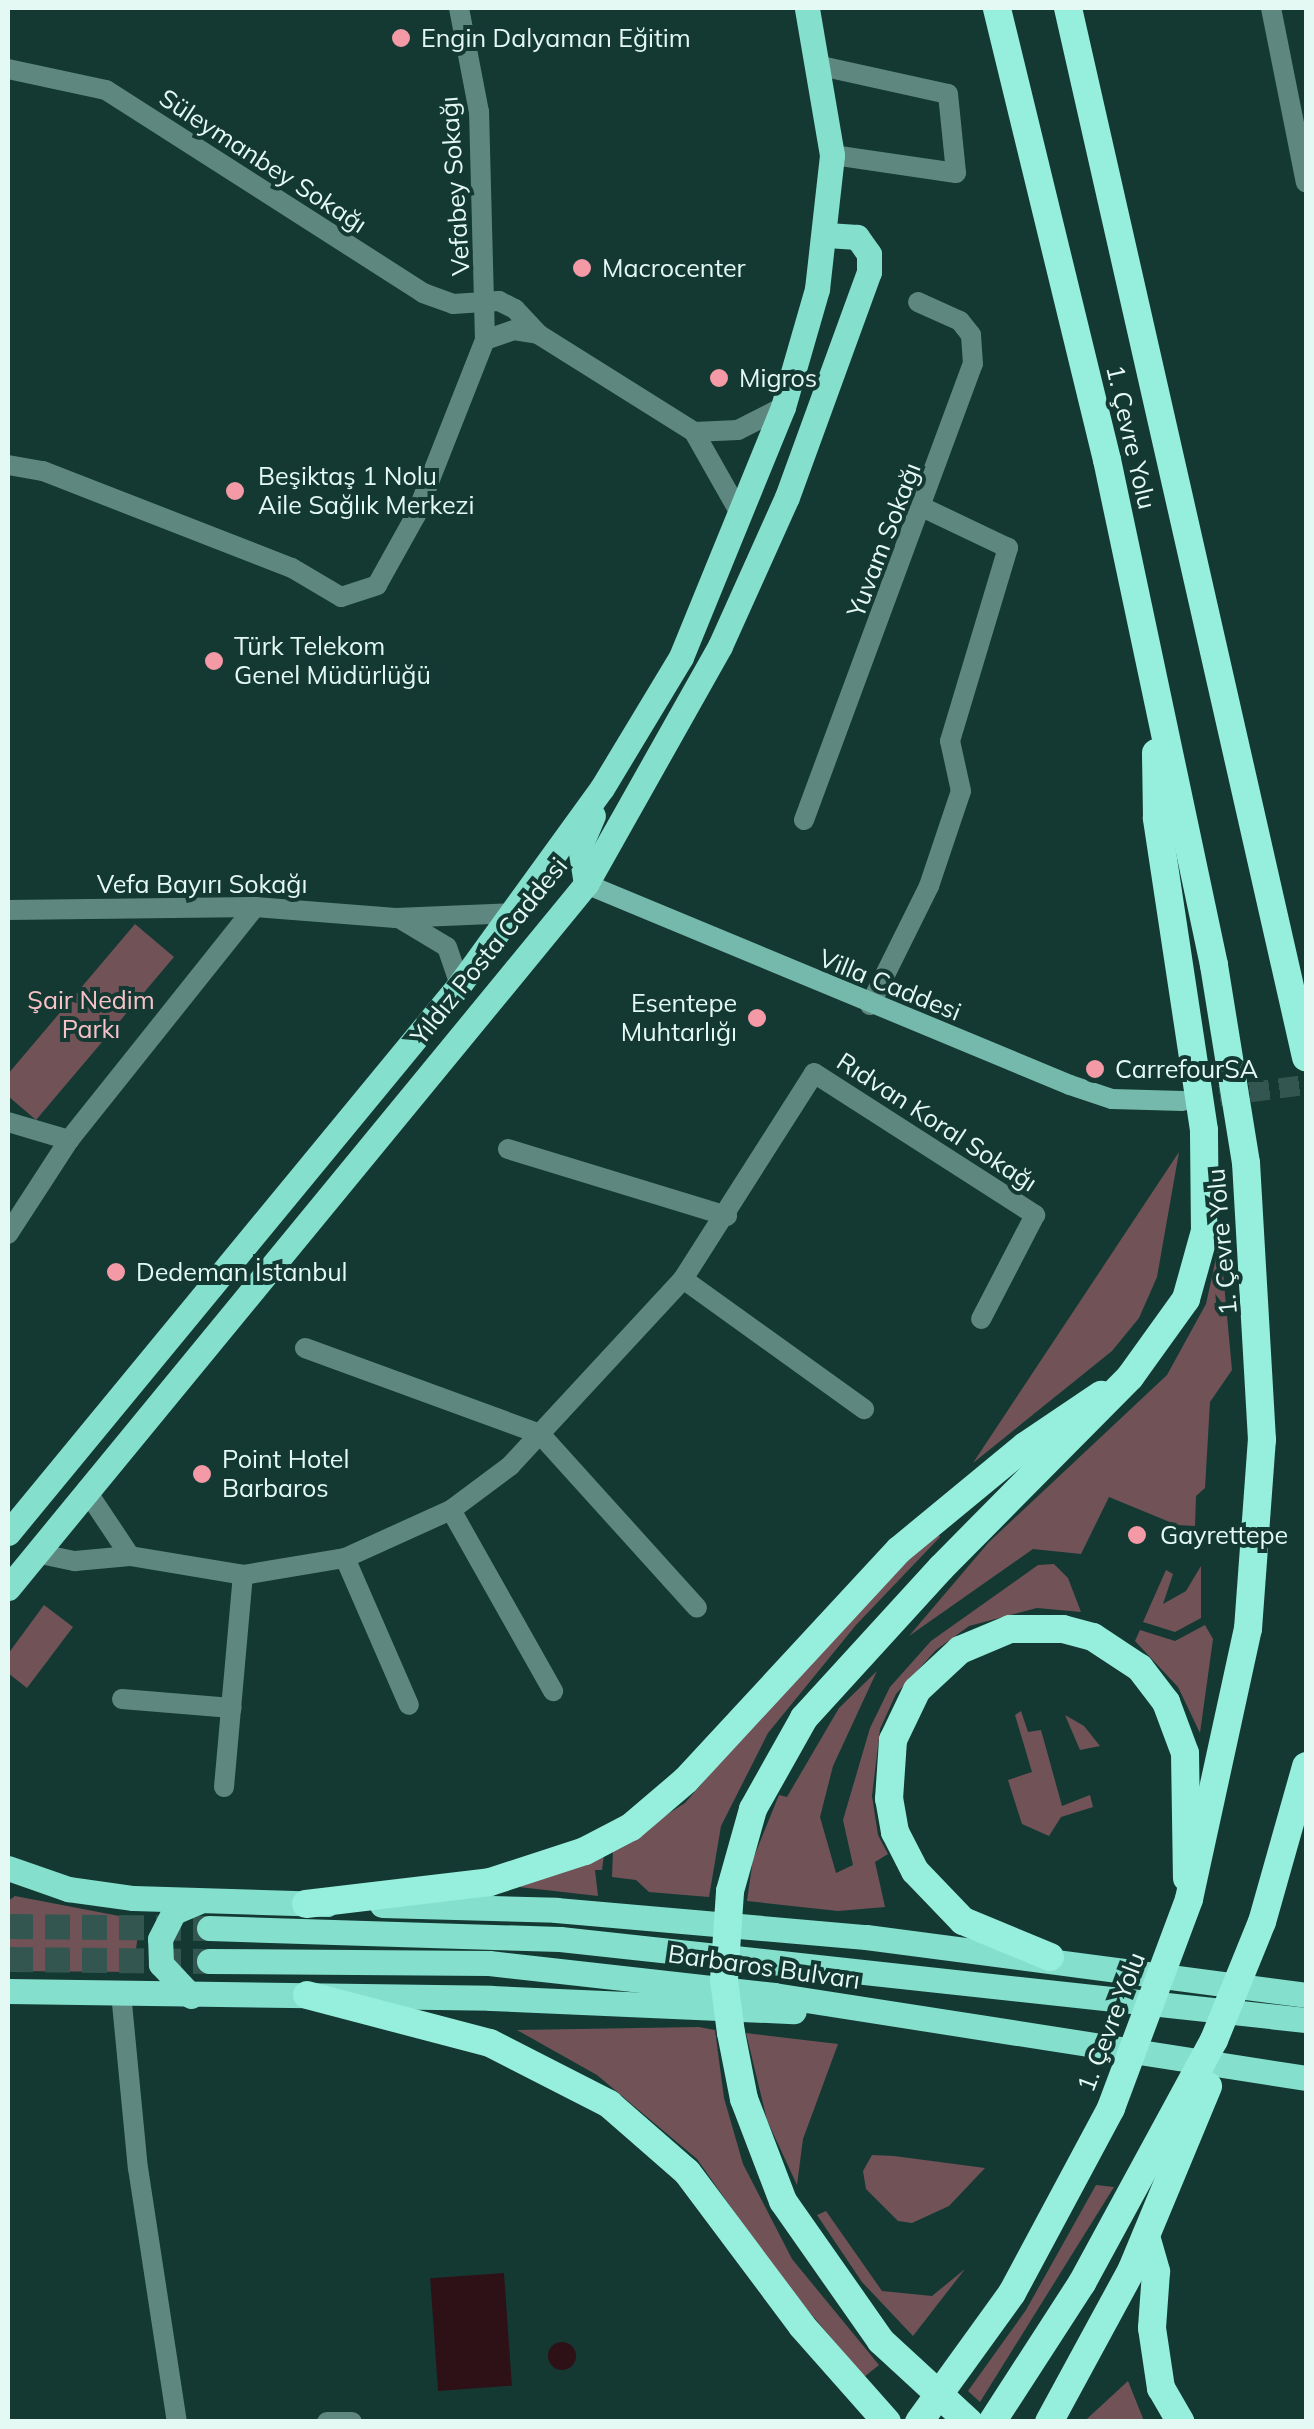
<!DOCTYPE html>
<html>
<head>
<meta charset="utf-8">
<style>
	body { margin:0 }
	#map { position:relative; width:1314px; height:2429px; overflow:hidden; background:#143933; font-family:Mulish,sans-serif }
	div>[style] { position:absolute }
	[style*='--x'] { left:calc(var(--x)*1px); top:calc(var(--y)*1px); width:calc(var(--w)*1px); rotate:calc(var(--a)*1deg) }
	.green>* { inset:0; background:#715357 }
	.water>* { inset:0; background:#2e1116; transform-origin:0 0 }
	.round { border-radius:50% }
	.secondary-tunnel>* { height:20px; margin-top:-10px; transform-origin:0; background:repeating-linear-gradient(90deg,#335650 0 20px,transparent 0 30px) }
	.primary-tunnel>* { height:25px; margin-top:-12.5px; transform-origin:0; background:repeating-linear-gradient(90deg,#335650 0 25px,transparent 0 37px) }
	.minor>* { height:20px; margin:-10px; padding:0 10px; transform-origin:10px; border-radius:10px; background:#5e887f }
	.tertiary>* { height:20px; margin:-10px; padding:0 10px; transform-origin:10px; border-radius:10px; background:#5e887f }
	.secondary>* { height:20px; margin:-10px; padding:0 10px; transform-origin:10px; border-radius:10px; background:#74b9ab }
	.primary>* { height:25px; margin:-12.5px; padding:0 12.5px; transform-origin:12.5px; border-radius:12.5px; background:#84dfcd }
	.trunk>* { height:28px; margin:-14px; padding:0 14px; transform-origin:14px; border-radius:14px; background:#96eedc }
	.dots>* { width:28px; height:28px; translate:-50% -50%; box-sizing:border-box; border:5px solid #143933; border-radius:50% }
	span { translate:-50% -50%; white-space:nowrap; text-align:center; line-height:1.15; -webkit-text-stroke:8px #143933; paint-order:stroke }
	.poi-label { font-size:25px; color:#e5f9f4 }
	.left { translate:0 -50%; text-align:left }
	.right { translate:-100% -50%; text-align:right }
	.street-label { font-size:25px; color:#e5f9f4 }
	.park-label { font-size:25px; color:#f8c2c8 }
	.frame { position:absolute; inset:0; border:10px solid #e5f9f4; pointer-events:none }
</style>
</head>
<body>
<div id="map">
	<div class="green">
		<div style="clip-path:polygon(135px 924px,174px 957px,36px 1120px,8px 1096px,8px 1074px)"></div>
		<div style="clip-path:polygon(1179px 1152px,1157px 1277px,1139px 1318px,1112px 1351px,973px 1463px)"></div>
		<div style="clip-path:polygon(1220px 1240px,1232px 1370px,1210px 1402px,1205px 1488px,1196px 1496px,1195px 1526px,1177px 1525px,1109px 1497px,1081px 1554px,1033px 1549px,909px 1636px,989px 1542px,1167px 1375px,1206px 1304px)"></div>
		<div style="clip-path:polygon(937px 1532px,940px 1537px,856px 1625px,768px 1733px,721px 1826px,709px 1897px,649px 1892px,636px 1880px,612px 1877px,613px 1849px,685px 1803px,823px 1644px)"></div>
		<div style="clip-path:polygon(1054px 1564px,1068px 1578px,1081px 1612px,1037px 1608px,969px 1626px,936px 1650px,896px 1694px,880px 1729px,872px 1796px,878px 1835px,888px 1854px,875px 1862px,885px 1907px,838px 1911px,747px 1901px,753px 1859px,779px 1795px,787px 1797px,839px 1708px,877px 1671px,833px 1766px,820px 1817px,836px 1873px,853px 1865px,843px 1820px,870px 1728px,890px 1687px,931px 1641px,1038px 1565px)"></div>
		<div style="clip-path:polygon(1201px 1566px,1201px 1618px,1175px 1632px,1143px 1622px,1166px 1570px,1173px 1574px,1163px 1604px,1186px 1591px)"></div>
		<div style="clip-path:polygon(44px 1605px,73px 1627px,27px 1688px,8px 1673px,8px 1654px)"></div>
		<div style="clip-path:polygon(1205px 1625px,1213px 1639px,1200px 1733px,1178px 1687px,1135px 1641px,1140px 1630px,1175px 1641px)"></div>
		<div style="clip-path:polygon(1021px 1711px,1028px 1732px,1041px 1730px,1062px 1806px,1090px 1795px,1093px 1807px,1061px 1817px,1049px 1836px,1022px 1824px,1008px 1780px,1032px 1772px,1015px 1715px)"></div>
		<div style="clip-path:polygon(1065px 1715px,1084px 1726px,1100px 1746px,1080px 1750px)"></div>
		<div style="clip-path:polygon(604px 1855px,602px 1870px,595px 1870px,598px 1896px,519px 1887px)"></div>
		<div style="clip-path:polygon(15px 1896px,140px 1920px,135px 1956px,140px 1972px,8px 1971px,8px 1901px)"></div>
		<div style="clip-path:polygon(699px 2027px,715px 2030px,724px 2098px,743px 2164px,792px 2259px,879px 2365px,864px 2377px,780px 2277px,697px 2159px,597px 2075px,517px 2030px)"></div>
		<div style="clip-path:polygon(746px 2033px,838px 2044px,803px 2139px,797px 2185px,767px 2120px)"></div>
		<div style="clip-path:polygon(872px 2155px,894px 2156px,985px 2168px,949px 2206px,912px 2223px,898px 2221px,866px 2189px,863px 2171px)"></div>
		<div style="clip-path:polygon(1096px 2185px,1114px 2187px,980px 2402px,968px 2391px,1026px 2310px)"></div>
		<div style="clip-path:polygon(826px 2211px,882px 2291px,932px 2296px,965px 2269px,913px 2336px,862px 2282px,817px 2215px)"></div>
		<div style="clip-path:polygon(1128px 2381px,1144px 2421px,1085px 2421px,1089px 2417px)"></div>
	</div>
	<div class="water">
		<div style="left:504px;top:2273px;width:113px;height:74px;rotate:86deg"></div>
		<div class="round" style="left:548px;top:2342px;width:28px;height:28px"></div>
	</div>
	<div class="secondary-tunnel">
		<div style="--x:1190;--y:1100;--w:117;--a:-7.4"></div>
	</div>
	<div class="primary-tunnel">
		<div style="--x:8;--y:1926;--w:201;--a:0.6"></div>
		<div style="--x:8;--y:1959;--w:201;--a:0.6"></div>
	</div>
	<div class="minor">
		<div style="--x:1271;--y:8;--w:178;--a:78.7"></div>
		<div style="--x:821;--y:66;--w:130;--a:12.4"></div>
		<div style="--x:948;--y:94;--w:79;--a:84.2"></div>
		<div style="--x:956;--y:173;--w:125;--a:-171.7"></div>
		<div style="--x:8;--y:69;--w:100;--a:12.1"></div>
		<div style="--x:106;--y:90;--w:376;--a:32.6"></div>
		<div style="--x:423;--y:293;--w:32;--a:20"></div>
		<div style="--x:453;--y:304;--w:46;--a:-3.7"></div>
		<div style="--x:499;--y:301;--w:18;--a:27"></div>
		<div style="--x:515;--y:309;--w:34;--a:47"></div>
		<div style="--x:538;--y:334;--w:184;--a:32.1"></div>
		<div style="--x:694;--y:432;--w:95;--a:60.5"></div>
		<div style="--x:485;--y:340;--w:31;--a:-19"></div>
		<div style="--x:514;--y:330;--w:24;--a:9"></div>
		<div style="--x:694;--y:432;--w:44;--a:-2.6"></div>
		<div style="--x:738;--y:430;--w:51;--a:-27.1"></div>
		<div style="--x:8;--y:465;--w:36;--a:10"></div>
		<div style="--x:43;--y:471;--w:267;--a:21.3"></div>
		<div style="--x:292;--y:568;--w:57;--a:30.6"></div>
		<div style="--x:341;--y:597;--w:38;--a:-18"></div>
		<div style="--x:377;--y:585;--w:80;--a:-60.9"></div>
		<div style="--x:416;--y:515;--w:188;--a:-68.5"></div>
		<div style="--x:485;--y:340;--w:228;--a:-91.5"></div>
		<div style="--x:479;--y:112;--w:106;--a:-100.9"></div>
		<div style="--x:804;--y:820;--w:486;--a:-69.7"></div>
		<div style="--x:973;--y:364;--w:29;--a:-94"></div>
		<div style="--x:971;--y:335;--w:18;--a:-128"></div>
		<div style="--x:960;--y:321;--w:46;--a:-155.7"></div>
		<div style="--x:870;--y:1005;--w:133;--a:-63.6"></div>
		<div style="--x:929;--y:886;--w:100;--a:-71.4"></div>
		<div style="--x:961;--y:791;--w:51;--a:-102.4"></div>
		<div style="--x:950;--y:741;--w:202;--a:-73.3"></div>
		<div style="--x:1008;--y:548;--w:93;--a:-154.5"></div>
		<div style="--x:8;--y:1122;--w:64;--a:16.4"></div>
		<div style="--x:508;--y:1149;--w:229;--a:17"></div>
		<div style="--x:8;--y:1234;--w:112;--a:-57"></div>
		<div style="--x:69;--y:1140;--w:298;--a:-51.4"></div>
		<div style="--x:683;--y:1279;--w:223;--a:35.7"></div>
		<div style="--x:305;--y:1348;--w:250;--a:20.1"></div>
		<div style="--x:540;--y:1434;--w:234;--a:47.9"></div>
		<div style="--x:86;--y:1490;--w:79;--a:56.3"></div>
		<div style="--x:451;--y:1510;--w:208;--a:60.6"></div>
		<div style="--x:36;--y:1553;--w:40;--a:12"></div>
		<div style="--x:75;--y:1561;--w:55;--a:-5.2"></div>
		<div style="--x:130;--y:1556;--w:115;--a:9.5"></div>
		<div style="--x:243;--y:1575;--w:103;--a:-9.5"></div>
		<div style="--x:345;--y:1558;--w:116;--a:-24.4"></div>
		<div style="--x:451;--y:1510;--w:74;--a:-36.7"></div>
		<div style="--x:510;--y:1466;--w:255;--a:-47.2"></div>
		<div style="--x:683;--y:1279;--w:244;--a:-57.5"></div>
		<div style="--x:814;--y:1073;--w:263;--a:32.7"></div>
		<div style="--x:1035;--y:1215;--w:117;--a:117.4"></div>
		<div style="--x:345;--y:1558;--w:160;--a:66.5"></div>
		<div style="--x:122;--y:1699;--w:110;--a:4.7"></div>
		<div style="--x:224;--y:1787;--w:213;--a:-84.9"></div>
		<div style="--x:121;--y:1993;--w:176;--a:84.5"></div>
		<div style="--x:138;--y:2168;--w:257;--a:81.3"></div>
		<div style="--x:327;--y:2422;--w:25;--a:0"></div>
	</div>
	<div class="tertiary">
		<div style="--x:8;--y:910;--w:247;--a:-0.7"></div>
		<div style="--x:255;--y:907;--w:141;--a:4.5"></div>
		<div style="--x:396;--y:918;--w:117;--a:-2.4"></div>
		<div style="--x:402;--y:920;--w:52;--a:31"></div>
		<div style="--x:447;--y:947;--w:39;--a:71"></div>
	</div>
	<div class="secondary">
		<div style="--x:586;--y:884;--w:524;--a:22.55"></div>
		<div style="--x:1070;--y:1085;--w:44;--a:18.4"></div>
		<div style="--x:1112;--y:1099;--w:71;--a:1.6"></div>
	</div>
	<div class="primary">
		<div style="--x:586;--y:884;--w:38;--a:-99"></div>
		<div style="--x:580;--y:846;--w:33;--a:-67"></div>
		<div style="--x:8;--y:1533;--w:711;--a:-50.53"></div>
		<div style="--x:460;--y:984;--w:242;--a:-54.1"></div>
		<div style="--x:602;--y:788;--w:153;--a:-58.9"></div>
		<div style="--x:681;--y:657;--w:270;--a:-67.8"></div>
		<div style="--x:783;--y:407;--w:123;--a:-73.9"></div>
		<div style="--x:817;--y:289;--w:135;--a:-83.6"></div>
		<div style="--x:832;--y:155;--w:149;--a:-99.7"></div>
		<div style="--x:8;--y:1588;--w:911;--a:-50.61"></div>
		<div style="--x:586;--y:884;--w:273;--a:-60.6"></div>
		<div style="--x:720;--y:646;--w:163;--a:-65.8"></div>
		<div style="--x:787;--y:497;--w:239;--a:-70"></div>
		<div style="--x:869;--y:272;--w:18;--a:-90"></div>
		<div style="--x:869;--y:254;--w:21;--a:-125"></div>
		<div style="--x:857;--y:237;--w:30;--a:-176"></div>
		<div style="--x:8;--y:1868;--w:64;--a:19.3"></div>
		<div style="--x:68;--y:1889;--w:66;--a:7.9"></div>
		<div style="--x:133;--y:1898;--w:194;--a:1.8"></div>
		<div style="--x:382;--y:1905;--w:174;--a:1.6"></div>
		<div style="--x:556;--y:1910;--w:311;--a:5"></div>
		<div style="--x:866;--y:1937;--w:444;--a:7.5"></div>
		<div style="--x:209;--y:1928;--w:351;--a:1.8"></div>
		<div style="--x:560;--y:1939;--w:750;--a:6.2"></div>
		<div style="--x:209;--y:1961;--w:280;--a:0.4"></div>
		<div style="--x:489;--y:1963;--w:287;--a:6.4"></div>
		<div style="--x:774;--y:1995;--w:538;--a:8.87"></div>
		<div style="--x:8;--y:1991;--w:483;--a:0.8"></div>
		<div style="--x:491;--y:1998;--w:303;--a:2.5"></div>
		<div style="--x:191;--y:1996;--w:44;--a:-133.2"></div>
		<div style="--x:161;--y:1964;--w:25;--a:-92"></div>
		<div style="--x:160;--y:1939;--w:30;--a:-63"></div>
		<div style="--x:174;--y:1912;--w:25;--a:-23"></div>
	</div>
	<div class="trunk">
		<div style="--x:1068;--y:8;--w:1076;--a:77.22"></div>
		<div style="--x:306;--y:1904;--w:185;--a:-6.8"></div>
		<div style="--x:490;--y:1882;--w:100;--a:-18.1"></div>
		<div style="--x:585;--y:1851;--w:52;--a:-27.6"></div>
		<div style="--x:631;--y:1827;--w:72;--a:-40.5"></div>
		<div style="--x:686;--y:1780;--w:313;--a:-47.2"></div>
		<div style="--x:899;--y:1550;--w:163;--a:-39.5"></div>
		<div style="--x:1025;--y:1446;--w:92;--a:-33.9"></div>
		<div style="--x:1050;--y:1957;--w:94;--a:-157.5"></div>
		<div style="--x:963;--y:1921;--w:69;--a:-133.8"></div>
		<div style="--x:915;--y:1871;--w:44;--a:-117.1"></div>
		<div style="--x:895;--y:1832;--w:34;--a:-100"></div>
		<div style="--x:889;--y:1799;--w:59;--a:-86.1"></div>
		<div style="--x:893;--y:1740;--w:55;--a:-64.4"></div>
		<div style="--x:917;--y:1690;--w:59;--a:-42.9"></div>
		<div style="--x:960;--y:1650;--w:54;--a:-22.8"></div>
		<div style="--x:1010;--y:1629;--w:53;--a:0"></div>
		<div style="--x:1063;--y:1629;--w:31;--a:15"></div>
		<div style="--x:1093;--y:1637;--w:56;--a:33.4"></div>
		<div style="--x:1140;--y:1668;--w:43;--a:52.6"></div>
		<div style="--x:1166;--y:1702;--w:54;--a:69.6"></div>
		<div style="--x:1185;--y:1753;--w:125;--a:89.1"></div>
		<div style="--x:307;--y:1995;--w:189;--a:14.7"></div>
		<div style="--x:490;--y:2043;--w:134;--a:27.1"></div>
		<div style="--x:609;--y:2104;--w:103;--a:41.1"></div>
		<div style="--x:687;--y:2172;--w:192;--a:53.2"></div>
		<div style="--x:802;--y:2326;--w:128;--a:48.5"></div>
		<div style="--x:1146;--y:2236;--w:37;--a:74"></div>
		<div style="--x:1156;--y:2272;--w:56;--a:94.1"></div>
		<div style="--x:1152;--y:2328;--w:61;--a:81.5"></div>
		<div style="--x:1161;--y:2388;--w:39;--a:60"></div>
		<div style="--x:919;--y:2422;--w:159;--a:-54.2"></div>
		<div style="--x:1012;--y:2293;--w:210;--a:-61.8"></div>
		<div style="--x:1111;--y:2108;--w:223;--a:-69.5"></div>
		<div style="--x:1189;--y:1899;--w:276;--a:-77.7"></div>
		<div style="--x:1248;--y:1629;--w:190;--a:-85.8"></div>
		<div style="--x:1262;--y:1440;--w:277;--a:-93.3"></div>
		<div style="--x:1246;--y:1163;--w:201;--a:-99.2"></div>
		<div style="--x:1214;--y:965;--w:516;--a:-101.96"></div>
		<div style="--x:1107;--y:460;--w:465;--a:-103.7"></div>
		<div style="--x:969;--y:2422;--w:120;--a:-137.4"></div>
		<div style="--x:881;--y:2341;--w:171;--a:-125"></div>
		<div style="--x:783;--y:2201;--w:109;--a:-110.9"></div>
		<div style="--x:744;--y:2099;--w:67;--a:-101.1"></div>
		<div style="--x:731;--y:2033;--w:53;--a:-97.5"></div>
		<div style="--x:724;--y:1980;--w:89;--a:-86.1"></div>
		<div style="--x:730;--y:1891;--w:85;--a:-74.3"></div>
		<div style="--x:753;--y:1809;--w:104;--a:-60.7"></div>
		<div style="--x:804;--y:1718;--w:203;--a:-47.6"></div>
		<div style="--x:941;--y:1568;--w:269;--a:-45.3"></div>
		<div style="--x:1130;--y:1377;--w:96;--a:-54.3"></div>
		<div style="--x:1186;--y:1299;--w:71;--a:-74.4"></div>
		<div style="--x:1205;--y:1231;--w:101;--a:-90.6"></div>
		<div style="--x:1204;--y:1130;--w:316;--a:-98.6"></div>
		<div style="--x:1157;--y:818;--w:65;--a:-90.9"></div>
		<div style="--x:992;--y:2422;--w:166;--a:-57.1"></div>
		<div style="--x:1082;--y:2283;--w:277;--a:-61.5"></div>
		<div style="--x:1214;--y:2040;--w:127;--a:-67.9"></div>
		<div style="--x:1262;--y:1922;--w:162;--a:-74.2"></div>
		<div style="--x:1049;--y:2422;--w:174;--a:-61.5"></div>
		<div style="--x:1132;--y:2269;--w:198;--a:-67.4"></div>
	</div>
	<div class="dots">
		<div style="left:401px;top:38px;background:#f49aa6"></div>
		<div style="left:582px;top:268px;background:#f49aa6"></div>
		<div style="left:719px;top:378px;background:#f49aa6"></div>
		<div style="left:235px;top:491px;background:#f49aa6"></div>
		<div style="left:214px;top:661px;background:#f49aa6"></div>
		<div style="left:757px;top:1018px;background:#f49aa6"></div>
		<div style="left:1095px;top:1069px;background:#f49aa6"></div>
		<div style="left:116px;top:1272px;background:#f49aa6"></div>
		<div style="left:202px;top:1474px;background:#f49aa6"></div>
		<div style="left:1137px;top:1535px;background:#f49aa6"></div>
	</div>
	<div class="poi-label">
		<span class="left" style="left:421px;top:38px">Engin Dalyaman Eğitim</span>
		<span class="left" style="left:602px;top:268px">Macrocenter</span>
		<span class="left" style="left:739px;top:378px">Migros</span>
		<span class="left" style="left:258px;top:491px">Beşiktaş 1 Nolu<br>Aile Sağlık Merkezi</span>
		<span class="left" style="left:234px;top:661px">Türk Telekom<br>Genel Müdürlüğü</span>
		<span class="right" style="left:737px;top:1018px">Esentepe<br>Muhtarlığı</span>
		<span class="left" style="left:1115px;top:1069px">CarrefourSA</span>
		<span class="left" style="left:136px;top:1272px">Dedeman İstanbul</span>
		<span class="left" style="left:222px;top:1474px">Point Hotel<br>Barbaros</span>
		<span class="left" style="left:1160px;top:1535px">Gayrettepe</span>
	</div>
	<div class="street-label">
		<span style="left:263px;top:161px;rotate:33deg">Süleymanbey Sokağı</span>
		<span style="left:455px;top:186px;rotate:-94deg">Vefabey Sokağı</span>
		<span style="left:1131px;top:437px;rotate:77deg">1. Çevre Yolu</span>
		<span style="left:884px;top:540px;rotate:-69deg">Yuvam Sokağı</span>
		<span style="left:202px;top:884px">Vefa Bayırı Sokağı</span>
		<span style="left:489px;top:951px;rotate:-51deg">Yıldız Posta Caddesi</span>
		<span style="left:890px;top:985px;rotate:22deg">Villa Caddesi</span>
		<span style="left:937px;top:1122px;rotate:33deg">Rıdvan Koral Sokağı</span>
		<span style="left:1222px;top:1242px;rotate:-95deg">1. Çevre Yolu</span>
		<span style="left:764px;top:1967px;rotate:8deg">Barbaros Bulvarı</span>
		<span style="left:1111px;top:2022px;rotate:-69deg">1. Çevre Yolu</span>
	</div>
	<div class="park-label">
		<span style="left:91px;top:1015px">Şair Nedim<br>Parkı</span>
	</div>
	<div class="frame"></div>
</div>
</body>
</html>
